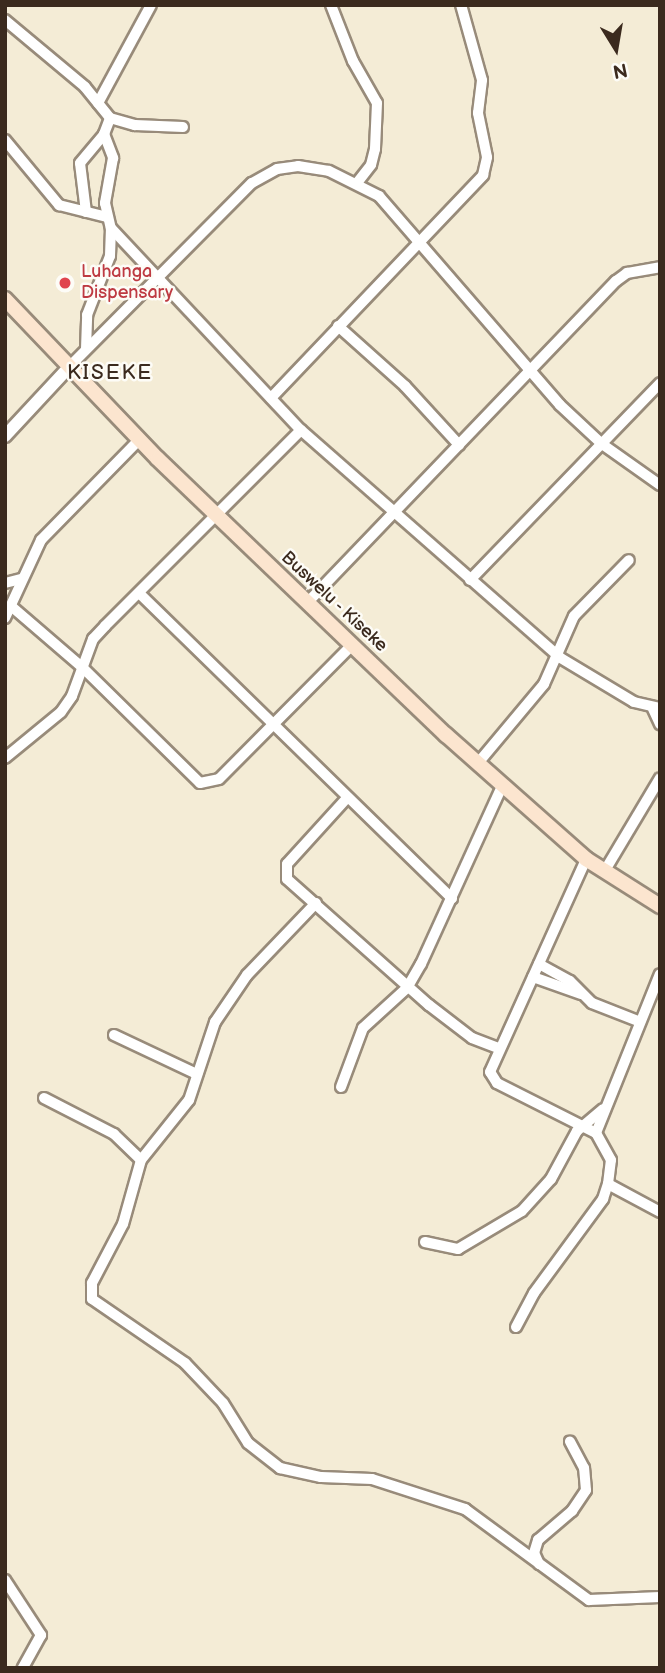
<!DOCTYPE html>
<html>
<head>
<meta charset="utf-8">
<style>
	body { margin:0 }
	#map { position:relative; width:665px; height:1673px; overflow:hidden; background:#f4ecd6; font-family:"Balsamiq Sans",sans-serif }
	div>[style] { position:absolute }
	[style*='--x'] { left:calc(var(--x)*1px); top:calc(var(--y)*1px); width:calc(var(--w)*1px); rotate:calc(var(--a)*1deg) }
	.roads { filter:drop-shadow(2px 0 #988b7a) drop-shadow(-2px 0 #988b7a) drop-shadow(0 2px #988b7a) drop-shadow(0 -2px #988b7a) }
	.minor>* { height:10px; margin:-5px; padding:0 5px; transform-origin:5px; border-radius:5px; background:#fff }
	.tertiary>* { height:12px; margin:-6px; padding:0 6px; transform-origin:6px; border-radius:6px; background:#fff }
	.secondary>* { height:14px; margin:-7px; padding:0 7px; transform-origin:7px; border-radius:7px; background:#fce5cf }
	.dots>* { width:19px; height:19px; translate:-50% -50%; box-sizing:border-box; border:4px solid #fdfcf7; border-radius:50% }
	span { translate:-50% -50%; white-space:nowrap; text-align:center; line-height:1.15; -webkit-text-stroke:5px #fdfcf7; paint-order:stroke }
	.health-label { font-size:18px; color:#be3a42 }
	.left { translate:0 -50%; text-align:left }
	.street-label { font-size:18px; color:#3b2a1e }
	.quarter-label { font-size:21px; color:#3b2a1e; letter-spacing:2px }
	.frame { position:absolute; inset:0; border:7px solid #3b2a1e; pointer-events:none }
	.north { position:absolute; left:581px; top:14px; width:70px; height:70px; -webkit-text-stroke:5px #fdfcf7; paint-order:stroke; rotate:169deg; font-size:19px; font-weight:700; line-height:28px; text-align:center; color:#3b2a1e }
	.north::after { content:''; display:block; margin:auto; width:24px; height:32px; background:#3b2a1e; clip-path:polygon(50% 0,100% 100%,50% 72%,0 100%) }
</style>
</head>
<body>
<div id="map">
	<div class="roads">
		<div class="minor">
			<div style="--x:331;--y:5;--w:60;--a:68.6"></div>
			<div style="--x:353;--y:61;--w:48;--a:60.3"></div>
			<div style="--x:377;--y:103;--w:46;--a:92.5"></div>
			<div style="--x:375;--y:149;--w:16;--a:104"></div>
			<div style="--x:371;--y:165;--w:23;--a:128"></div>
			<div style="--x:5;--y:20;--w:104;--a:39.9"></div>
			<div style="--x:85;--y:87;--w:40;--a:51"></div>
			<div style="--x:110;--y:118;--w:26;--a:16"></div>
			<div style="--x:135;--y:125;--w:48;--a:2.4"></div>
			<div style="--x:98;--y:103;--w:111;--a:-61.6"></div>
			<div style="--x:104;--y:134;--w:26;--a:69"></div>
			<div style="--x:113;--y:158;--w:46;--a:100.1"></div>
			<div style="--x:105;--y:203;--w:26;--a:77"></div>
			<div style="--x:111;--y:228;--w:277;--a:46.8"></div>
			<div style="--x:301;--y:430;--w:344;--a:41.3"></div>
			<div style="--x:559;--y:657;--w:87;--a:31"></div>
			<div style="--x:634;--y:702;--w:27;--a:13"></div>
			<div style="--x:5;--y:140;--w:85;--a:50.3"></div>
			<div style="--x:59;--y:205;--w:49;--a:14"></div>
			<div style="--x:86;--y:212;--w:49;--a:-97"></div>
			<div style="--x:80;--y:163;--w:38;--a:-50"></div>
			<div style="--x:104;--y:134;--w:17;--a:-69"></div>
			<div style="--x:338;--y:326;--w:90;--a:41.8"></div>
			<div style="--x:405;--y:386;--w:80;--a:47.5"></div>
			<div style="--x:86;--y:349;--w:34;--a:-88"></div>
			<div style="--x:87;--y:315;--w:63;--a:-68.7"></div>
			<div style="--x:110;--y:256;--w:27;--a:-88"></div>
			<div style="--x:72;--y:364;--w:255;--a:-45.2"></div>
			<div style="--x:252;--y:183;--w:29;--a:-29"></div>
			<div style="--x:277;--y:169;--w:21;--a:-8"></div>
			<div style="--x:298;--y:166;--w:31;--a:9"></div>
			<div style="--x:329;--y:171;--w:56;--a:26.6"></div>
			<div style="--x:379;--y:196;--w:276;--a:49.1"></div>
			<div style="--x:560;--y:405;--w:57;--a:42.9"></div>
			<div style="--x:602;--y:444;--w:71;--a:35.3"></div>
			<div style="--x:271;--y:398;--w:308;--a:-46.4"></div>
			<div style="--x:483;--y:175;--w:18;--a:-77"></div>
			<div style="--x:487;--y:157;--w:45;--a:-101.6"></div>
			<div style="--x:478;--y:113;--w:33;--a:-83"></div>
			<div style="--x:482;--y:80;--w:78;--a:-105.6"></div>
			<div style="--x:470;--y:580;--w:274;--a:-46"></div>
			<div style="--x:5;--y:583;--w:16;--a:-14"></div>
			<div style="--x:140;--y:594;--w:436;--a:44.3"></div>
			<div style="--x:308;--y:602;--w:445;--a:-46.2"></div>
			<div style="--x:616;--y:281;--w:14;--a:-36"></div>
			<div style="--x:627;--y:273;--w:34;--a:-10"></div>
			<div style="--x:11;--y:606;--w:95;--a:40.7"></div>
			<div style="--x:83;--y:668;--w:164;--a:44.5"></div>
			<div style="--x:200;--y:783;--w:19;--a:-12"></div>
			<div style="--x:219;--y:779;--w:189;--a:-45.2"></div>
			<div style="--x:5;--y:618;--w:86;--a:-65.2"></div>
			<div style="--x:41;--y:540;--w:141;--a:-45.6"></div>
			<div style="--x:653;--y:709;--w:17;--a:65"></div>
			<div style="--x:5;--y:758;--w:72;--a:-39.4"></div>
			<div style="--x:61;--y:712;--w:19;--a:-55"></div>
			<div style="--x:72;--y:696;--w:61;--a:-69.8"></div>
			<div style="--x:93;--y:639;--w:18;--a:-47"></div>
			<div style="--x:105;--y:626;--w:277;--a:-45"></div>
			<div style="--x:478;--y:763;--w:103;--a:-50.1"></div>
			<div style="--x:544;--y:684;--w:74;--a:-66.2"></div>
			<div style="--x:574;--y:616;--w:78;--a:-45.5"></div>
			<div style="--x:347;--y:798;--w:89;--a:132.3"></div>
			<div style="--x:287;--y:864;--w:15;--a:90"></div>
			<div style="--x:287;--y:879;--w:190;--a:41.6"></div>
			<div style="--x:429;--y:1005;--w:54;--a:37.5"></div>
			<div style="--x:472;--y:1038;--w:28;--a:21"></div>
			<div style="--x:604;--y:872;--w:109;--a:-59.2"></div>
			<div style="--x:316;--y:903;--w:100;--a:133.8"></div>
			<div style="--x:247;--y:975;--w:57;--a:124.2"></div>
			<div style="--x:215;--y:1022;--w:82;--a:108.4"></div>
			<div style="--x:189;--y:1100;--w:77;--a:128.7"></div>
			<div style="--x:141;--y:1160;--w:66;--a:105.7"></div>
			<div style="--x:123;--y:1224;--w:67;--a:117.7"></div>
			<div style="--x:92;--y:1283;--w:16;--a:90"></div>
			<div style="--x:92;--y:1299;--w:113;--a:34.5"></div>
			<div style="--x:185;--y:1363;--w:55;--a:46.5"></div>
			<div style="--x:223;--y:1403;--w:47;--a:58"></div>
			<div style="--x:248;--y:1443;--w:41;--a:38"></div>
			<div style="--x:280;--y:1468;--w:42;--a:12.4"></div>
			<div style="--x:321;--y:1477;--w:51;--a:2.2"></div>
			<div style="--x:372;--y:1479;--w:98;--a:17.9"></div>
			<div style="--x:465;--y:1509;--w:154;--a:36.3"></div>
			<div style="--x:589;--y:1600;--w:71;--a:-2.4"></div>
			<div style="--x:539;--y:964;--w:35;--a:29"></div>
			<div style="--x:570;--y:981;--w:31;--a:45"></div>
			<div style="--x:592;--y:1003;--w:49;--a:21.4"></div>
			<div style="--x:533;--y:977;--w:51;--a:19.5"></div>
			<div style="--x:114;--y:1035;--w:92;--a:25.2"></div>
			<div style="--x:341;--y:1087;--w:63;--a:-69.6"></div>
			<div style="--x:363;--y:1028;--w:59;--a:-42.3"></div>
			<div style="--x:407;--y:988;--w:28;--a:-60"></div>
			<div style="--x:421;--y:964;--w:196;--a:-65.5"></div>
			<div style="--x:44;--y:1098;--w:79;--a:27.2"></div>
			<div style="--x:114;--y:1134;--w:37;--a:44"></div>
			<div style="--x:596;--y:1133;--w:171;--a:-68.1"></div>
			<div style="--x:608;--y:1184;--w:59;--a:28.3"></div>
			<div style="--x:425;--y:1242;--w:34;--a:12"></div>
			<div style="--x:458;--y:1249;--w:74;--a:-30.7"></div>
			<div style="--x:522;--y:1211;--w:43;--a:-47.8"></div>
			<div style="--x:551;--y:1179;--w:55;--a:-61.6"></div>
			<div style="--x:577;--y:1131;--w:34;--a:-40"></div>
			<div style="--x:516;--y:1327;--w:38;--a:-62"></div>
			<div style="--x:534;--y:1293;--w:117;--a:-53.7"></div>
			<div style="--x:603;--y:1199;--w:16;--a:-72"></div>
			<div style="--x:608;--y:1184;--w:24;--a:-83"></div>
			<div style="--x:611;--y:1160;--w:31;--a:-119"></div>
			<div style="--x:596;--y:1133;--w:111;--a:-153.2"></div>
			<div style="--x:497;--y:1083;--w:13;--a:-122"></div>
			<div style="--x:490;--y:1072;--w:234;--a:-65.7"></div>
			<div style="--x:539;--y:1564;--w:12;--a:-114"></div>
			<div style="--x:534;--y:1553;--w:14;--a:-73"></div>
			<div style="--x:538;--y:1540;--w:45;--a:-40.5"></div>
			<div style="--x:572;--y:1511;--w:25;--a:-56"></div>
			<div style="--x:586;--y:1490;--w:22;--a:-95"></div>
			<div style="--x:584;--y:1468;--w:30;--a:-118"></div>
			<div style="--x:5;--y:1580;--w:66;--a:56.8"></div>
			<div style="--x:41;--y:1635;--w:38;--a:119"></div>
		</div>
		<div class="tertiary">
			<div style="--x:5;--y:436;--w:98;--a:-47.1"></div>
		</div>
		<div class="secondary">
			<div style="--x:5;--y:299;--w:221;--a:46.3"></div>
			<div style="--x:158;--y:459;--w:399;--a:43.8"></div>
			<div style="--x:446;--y:735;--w:187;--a:41.5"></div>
			<div style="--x:586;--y:859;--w:88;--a:32.4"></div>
		</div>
	</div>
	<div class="dots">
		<div style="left:65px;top:283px;background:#e0444e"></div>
	</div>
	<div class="health-label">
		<span class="left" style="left:81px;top:283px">Luhanga<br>Dispensary</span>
	</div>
	<div class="street-label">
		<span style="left:334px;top:602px;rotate:43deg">Buswelu - Kiseke</span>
	</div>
	<div class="quarter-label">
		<span style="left:110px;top:373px">KISEKE</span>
	</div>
	<div class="frame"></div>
	<div class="north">N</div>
</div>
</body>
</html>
